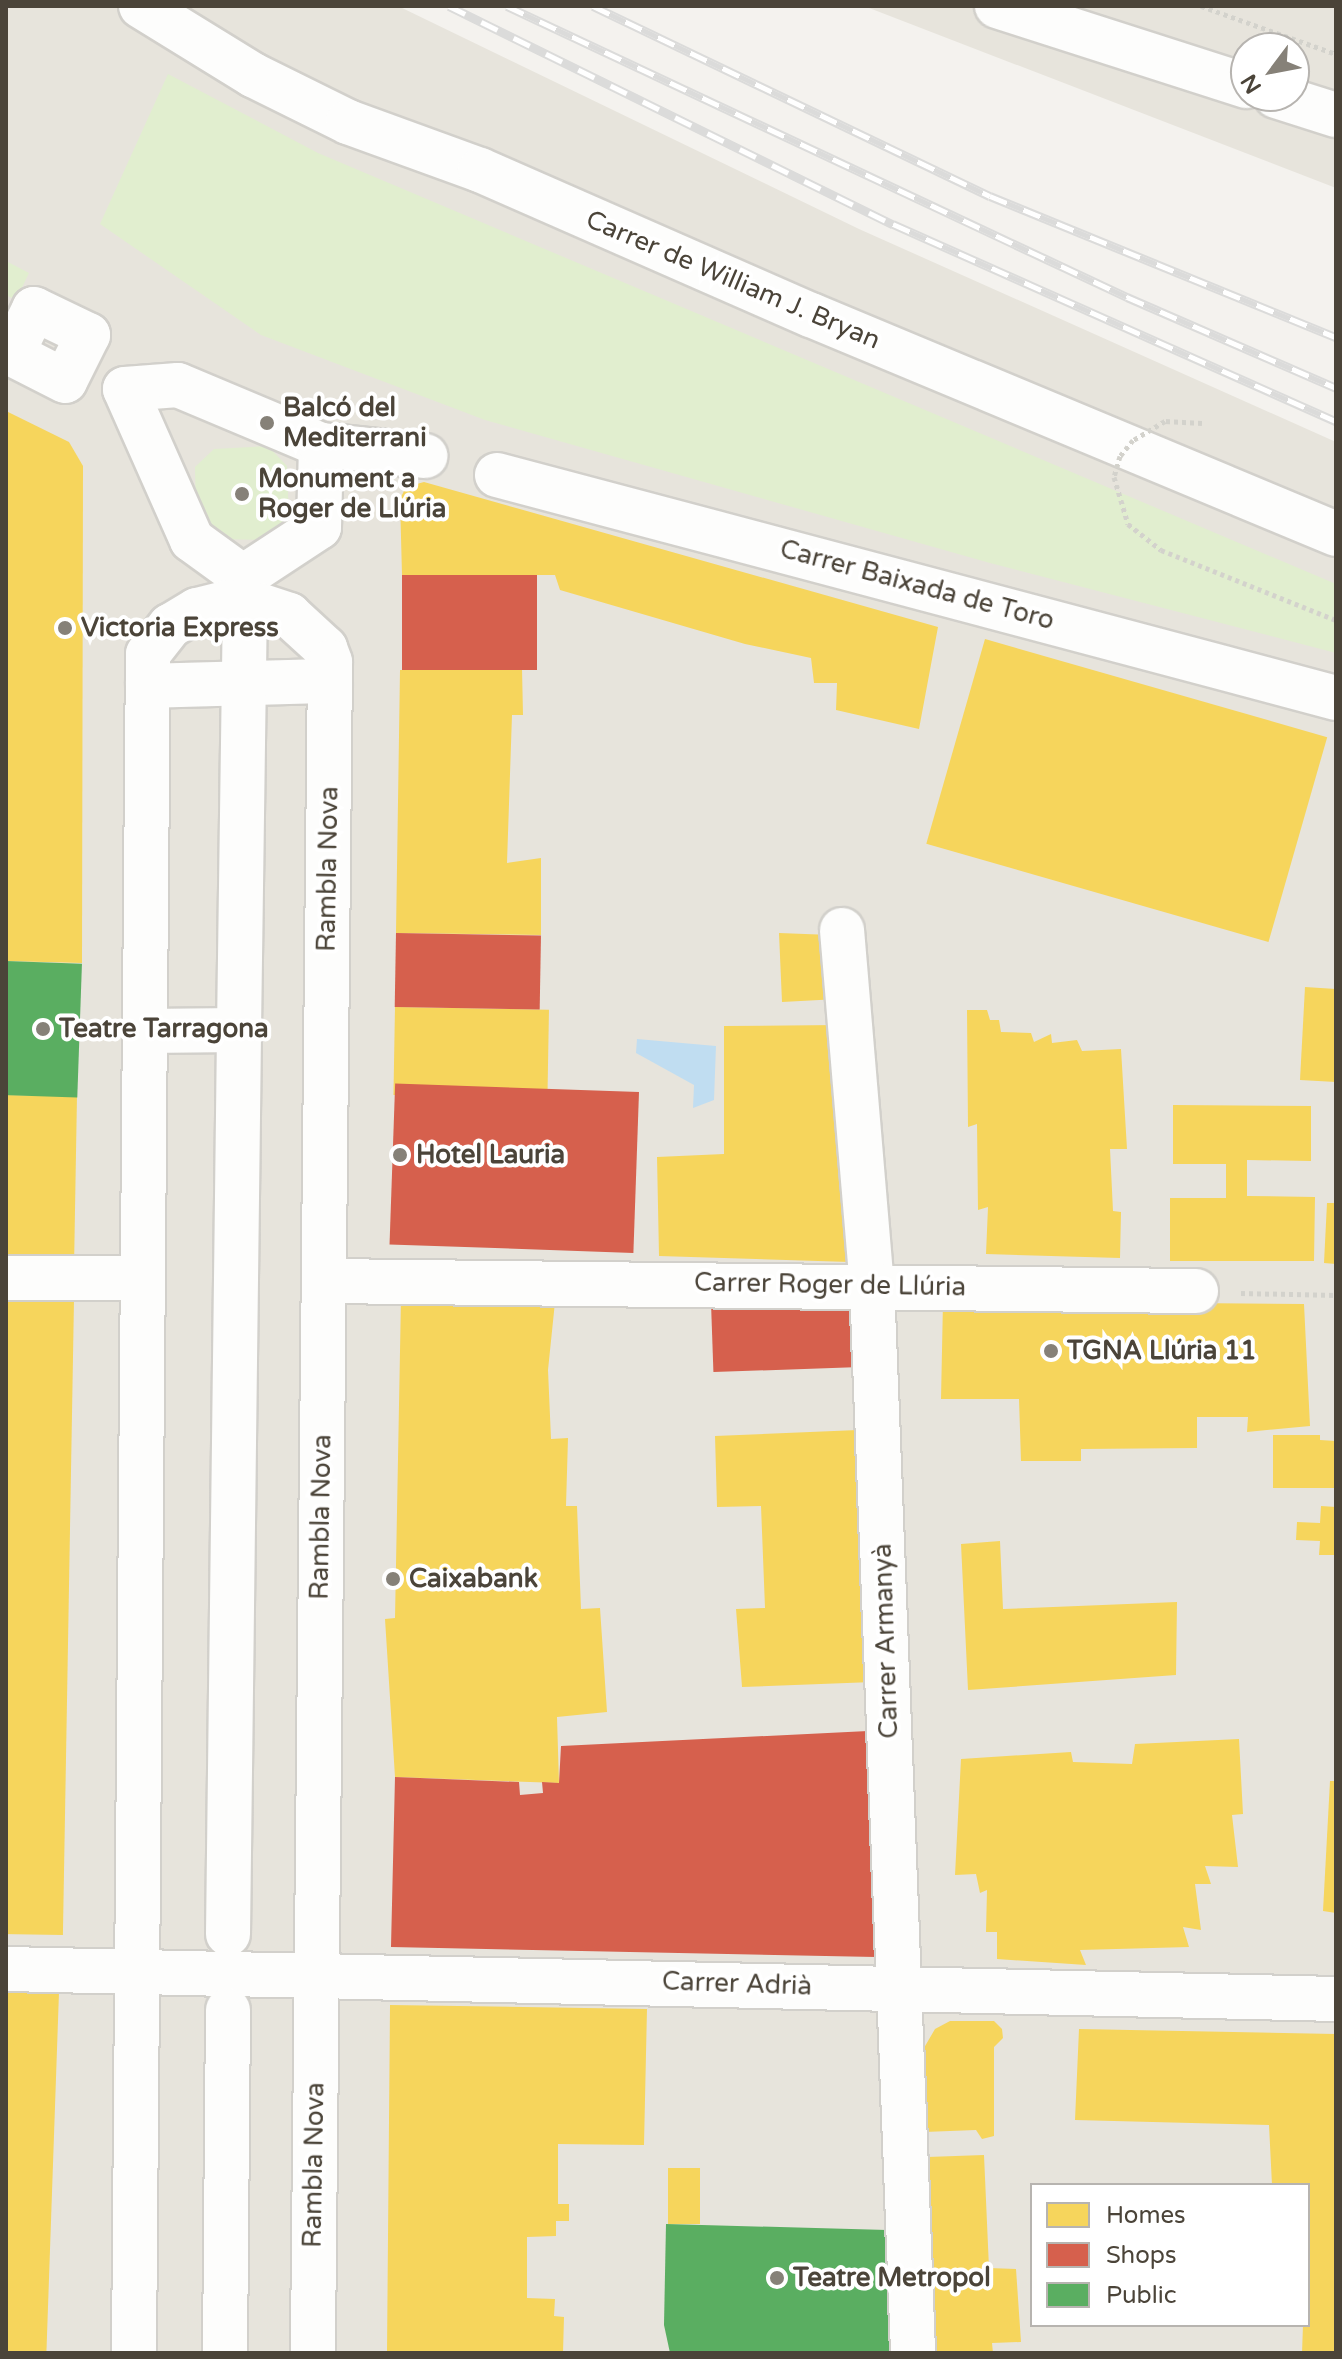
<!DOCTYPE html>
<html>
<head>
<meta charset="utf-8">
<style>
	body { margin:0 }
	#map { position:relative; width:1342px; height:2359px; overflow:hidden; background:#f4f2ee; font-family:"Varela Round",sans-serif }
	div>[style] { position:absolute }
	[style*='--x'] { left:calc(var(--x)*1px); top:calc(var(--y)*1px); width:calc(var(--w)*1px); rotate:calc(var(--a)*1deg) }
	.residential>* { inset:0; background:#e7e4dc }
	.green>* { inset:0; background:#e1eecf }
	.water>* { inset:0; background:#c0ddf1 }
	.homes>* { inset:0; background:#f6d55c; transform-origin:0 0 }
	.shops>* { inset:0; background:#d6604d; transform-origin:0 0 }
	.public>* { inset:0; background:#5aae61; transform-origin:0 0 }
	.path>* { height:5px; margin-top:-2.5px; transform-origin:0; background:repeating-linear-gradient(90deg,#d3d2cc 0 4px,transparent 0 8px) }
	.roads { filter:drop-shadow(2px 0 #d2d0cb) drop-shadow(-2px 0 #d2d0cb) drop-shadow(0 2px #d2d0cb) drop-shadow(0 -2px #d2d0cb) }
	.minor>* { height:44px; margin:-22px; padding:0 22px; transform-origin:22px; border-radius:22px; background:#fdfdfc }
	.rail>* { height:9px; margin-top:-4.5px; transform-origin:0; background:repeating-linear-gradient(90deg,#fff 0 18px,#dbdbda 0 36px); box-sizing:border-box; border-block:2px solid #dbdbda }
	.path-bridge>* { height:5px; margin-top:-2.5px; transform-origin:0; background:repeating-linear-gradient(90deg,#d3d2cc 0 4px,transparent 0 8px) }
	.dots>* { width:22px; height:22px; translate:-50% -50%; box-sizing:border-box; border:4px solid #fff; border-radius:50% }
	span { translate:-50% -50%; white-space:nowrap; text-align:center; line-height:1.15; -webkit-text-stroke:8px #fff; paint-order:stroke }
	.street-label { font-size:26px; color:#4b4439 }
	.poi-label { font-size:26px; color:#4b4439; font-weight:700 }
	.left { translate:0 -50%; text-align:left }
	.frame { position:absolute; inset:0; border:8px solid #4b4439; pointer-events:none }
	.legend { position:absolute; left:1030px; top:2183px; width:280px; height:144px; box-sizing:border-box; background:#fff; border:2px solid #b7b4b0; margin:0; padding:10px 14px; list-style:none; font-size:24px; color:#4b4439 }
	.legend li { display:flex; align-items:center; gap:16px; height:40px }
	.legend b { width:40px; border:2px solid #b7b4b0 }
	.north { position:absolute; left:1230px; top:32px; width:80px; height:80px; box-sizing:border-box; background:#fff; border:2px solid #b7b4b0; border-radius:50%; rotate:238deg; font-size:22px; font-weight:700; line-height:32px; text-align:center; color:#4b4439 }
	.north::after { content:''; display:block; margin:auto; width:28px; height:36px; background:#868178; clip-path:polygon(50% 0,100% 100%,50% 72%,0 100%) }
</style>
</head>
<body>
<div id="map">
	<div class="residential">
		<div style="clip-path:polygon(evenodd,6px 6px,398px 6px,859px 229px,1336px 442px,1336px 2353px,6px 2353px,6px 6px,1032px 2185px,1308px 2185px,1308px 2325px,1032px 2325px,1032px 2185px)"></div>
		<div style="clip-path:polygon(evenodd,864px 6px,1336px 6px,1336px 188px,864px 6px,1246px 48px,1294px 48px,1294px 96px,1246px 96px,1246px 48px)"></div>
	</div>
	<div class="green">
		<div style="clip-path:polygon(168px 74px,318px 153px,1336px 584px,1336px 653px,990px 563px,485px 420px,261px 335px,100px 224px)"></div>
		<div style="clip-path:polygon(6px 261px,29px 273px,16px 300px,6px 295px)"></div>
		<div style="clip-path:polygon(268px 446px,287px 466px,289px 521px,270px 540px,210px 539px,196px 518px,195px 467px,214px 449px)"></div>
	</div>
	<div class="water">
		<div style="clip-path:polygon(637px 1039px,716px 1046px,714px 1100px,693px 1108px,694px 1085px,636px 1053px)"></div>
	</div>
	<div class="homes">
		<div style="clip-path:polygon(6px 411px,69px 442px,83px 466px,82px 963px,6px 961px)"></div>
		<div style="clip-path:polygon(424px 482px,938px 627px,919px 729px,836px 710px,837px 683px,814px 683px,811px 658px,745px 644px,560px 590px,555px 575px,402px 575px,400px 499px,406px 487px)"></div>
		<div style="left:985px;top:639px;width:356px;height:213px;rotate:16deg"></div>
		<div style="clip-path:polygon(522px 668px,523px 715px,512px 715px,507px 863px,541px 858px,541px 935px,396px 933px,400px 670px)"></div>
		<div style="clip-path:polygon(779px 933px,831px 935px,838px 999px,782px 1002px)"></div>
		<div style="clip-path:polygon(1305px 987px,1336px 989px,1336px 1082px,1300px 1080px)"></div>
		<div style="left:395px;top:1007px;width:154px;height:88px;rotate:1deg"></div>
		<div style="clip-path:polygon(967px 1010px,987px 1010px,990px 1020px,999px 1020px,1001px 1032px,1031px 1033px,1034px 1042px,1051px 1034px,1052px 1043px,1077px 1040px,1082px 1051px,1121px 1049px,1127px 1149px,1110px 1149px,1113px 1211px,1121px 1212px,1120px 1258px,986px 1254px,988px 1207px,978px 1210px,977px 1124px,968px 1127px)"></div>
		<div style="clip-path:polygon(838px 1025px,850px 1262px,659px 1256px,657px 1157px,724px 1154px,724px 1026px)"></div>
		<div style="left:6px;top:1095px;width:71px;height:170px;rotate:1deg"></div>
		<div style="clip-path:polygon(1173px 1105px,1311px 1106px,1311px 1161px,1247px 1160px,1247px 1196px,1315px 1197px,1314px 1261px,1170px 1261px,1170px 1198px,1226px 1198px,1226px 1164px,1173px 1164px)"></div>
		<div style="clip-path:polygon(1327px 1203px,1336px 1203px,1336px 1264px,1324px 1263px)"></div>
		<div style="clip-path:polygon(401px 1298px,555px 1302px,548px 1370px,551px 1439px,568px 1438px,566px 1506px,577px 1506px,581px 1609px,600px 1608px,607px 1712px,557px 1717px,559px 1783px,395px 1777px,385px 1619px,395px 1618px)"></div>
		<div style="left:6px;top:1299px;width:68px;height:635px;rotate:1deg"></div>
		<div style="clip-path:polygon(943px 1301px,1304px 1304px,1310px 1426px,1247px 1432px,1248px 1417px,1197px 1417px,1197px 1448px,1081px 1449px,1081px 1461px,1021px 1461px,1019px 1399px,941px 1399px)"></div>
		<div style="clip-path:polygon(858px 1430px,873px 1682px,742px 1687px,736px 1609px,765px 1608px,761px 1506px,717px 1507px,715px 1436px)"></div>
		<div style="clip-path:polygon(1273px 1435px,1320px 1435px,1320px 1440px,1336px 1441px,1336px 1488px,1273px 1488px)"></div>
		<div style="clip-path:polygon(1321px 1506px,1336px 1507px,1336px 1555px,1319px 1555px,1320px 1541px,1296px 1540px,1297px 1522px,1320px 1523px)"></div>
		<div style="clip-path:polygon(1000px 1541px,1003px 1609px,1177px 1602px,1176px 1675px,968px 1690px,961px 1544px)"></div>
		<div style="clip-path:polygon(1239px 1739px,1243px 1814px,1232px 1815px,1238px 1867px,1205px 1866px,1211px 1884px,1195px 1884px,1201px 1930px,1183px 1927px,1189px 1947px,1080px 1950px,1086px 1965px,997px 1959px,997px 1932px,986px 1932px,987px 1890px,980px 1893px,976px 1874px,955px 1875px,961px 1759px,1071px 1752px,1073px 1762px,1132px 1764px,1135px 1744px)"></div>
		<div style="clip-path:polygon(1330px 1781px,1336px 1781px,1336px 1913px,1323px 1911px)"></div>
		<div style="left:6px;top:1991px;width:53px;height:362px;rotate:2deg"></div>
		<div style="clip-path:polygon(390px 2005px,647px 2009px,644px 2145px,558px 2144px,558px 2204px,569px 2204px,569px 2221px,556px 2221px,556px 2236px,527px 2237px,527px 2298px,555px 2299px,554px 2316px,564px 2317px,563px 2353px,387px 2353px)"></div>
		<div style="clip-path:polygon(950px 2021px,994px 2021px,1002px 2029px,1003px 2038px,994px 2047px,994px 2136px,982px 2139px,976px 2130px,924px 2132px,921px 2053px,935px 2029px)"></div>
		<div style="clip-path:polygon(1079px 2029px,1336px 2034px,1336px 2353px,1302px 2353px,1303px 2325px,1308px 2325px,1308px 2185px,1272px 2185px,1269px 2125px,1075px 2120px)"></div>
		<div style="clip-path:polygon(984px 2155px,989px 2268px,1016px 2269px,1021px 2342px,992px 2343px,993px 2353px,934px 2353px,927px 2157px)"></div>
		<div style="left:668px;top:2168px;width:32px;height:56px"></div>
	</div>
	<div class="shops">
		<div style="left:402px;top:575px;width:135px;height:95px"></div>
		<div style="left:396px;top:933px;width:145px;height:74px;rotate:1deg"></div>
		<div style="left:639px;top:1092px;width:161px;height:244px;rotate:92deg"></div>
		<div style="left:858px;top:1300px;width:67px;height:147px;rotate:88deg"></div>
		<div style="clip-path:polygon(868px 1731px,876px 1957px,391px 1947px,395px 1777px,519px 1782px,520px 1795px,543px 1793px,542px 1782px,559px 1783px,561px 1746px)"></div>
	</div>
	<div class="public">
		<div style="left:6px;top:961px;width:76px;height:134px;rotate:2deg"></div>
		<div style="clip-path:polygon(666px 2224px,887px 2230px,892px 2353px,670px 2353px,664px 2325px)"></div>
	</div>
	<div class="path">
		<div style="--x:1201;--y:6;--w:143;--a:19.6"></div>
		<div style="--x:1241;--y:1293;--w:95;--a:1.2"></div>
	</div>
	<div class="roads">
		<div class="minor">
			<div style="--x:141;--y:6;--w:132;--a:31.6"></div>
			<div style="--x:253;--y:75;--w:106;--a:26.3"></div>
			<div style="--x:348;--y:122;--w:140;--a:20"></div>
			<div style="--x:480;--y:170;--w:361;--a:23.7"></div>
			<div style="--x:811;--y:315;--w:569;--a:22.64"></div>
			<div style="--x:997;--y:6;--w:262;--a:17.8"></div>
			<div style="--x:1276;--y:96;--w:63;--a:17.6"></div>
			<div style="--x:34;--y:309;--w:60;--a:25.7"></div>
			<div style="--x:88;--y:335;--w:51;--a:116.6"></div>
			<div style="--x:65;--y:381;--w:59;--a:-153"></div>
			<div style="--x:12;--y:354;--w:50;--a:-63.9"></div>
			<div style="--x:125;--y:389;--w:165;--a:66.1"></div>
			<div style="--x:192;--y:540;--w:63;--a:36"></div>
			<div style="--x:243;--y:577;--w:91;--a:-33.3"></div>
			<div style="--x:319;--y:527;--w:82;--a:-88.6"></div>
			<div style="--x:125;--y:389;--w:53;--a:-4.3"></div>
			<div style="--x:178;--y:385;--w:155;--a:22.8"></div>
			<div style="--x:321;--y:445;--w:105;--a:6"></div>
			<div style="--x:497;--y:475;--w:868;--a:14.88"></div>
			<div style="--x:148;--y:686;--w:182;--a:-1.6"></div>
			<div style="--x:842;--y:930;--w:355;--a:85.2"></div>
			<div style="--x:872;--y:1284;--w:1070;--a:87.8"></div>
			<div style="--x:145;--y:1031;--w:94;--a:-0.6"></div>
			<div style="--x:239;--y:1030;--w:427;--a:-89.2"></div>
			<div style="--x:6;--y:1278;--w:137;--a:0"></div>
			<div style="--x:324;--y:1281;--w:872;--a:0.66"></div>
			<div style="--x:228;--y:1934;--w:904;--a:-89.3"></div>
			<div style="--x:6;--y:1969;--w:1330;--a:1.29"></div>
			<div style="--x:134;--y:2353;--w:1699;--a:-89.53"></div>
			<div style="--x:148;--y:654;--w:36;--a:-52"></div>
			<div style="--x:170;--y:626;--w:31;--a:-31"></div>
			<div style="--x:197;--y:610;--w:32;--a:-14"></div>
			<div style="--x:228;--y:602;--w:31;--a:6"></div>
			<div style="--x:259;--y:605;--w:32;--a:18"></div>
			<div style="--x:289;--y:615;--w:49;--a:42.5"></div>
			<div style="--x:325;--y:648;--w:15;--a:70"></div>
			<div style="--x:330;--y:662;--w:1691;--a:90.58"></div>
			<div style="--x:225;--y:2353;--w:343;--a:-89.5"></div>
		</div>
	</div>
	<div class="rail">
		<div style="--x:449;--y:6;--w:495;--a:26.2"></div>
		<div style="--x:893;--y:224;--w:485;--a:24"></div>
		<div style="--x:507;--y:6;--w:685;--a:25.14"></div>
		<div style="--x:1127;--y:297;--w:228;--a:23.5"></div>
		<div style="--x:593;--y:6;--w:440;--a:25.6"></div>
		<div style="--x:990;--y:196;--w:374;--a:22.2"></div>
	</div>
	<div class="path-bridge">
		<div style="--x:1202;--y:423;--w:37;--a:-177"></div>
		<div style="--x:1165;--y:421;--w:37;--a:149"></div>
		<div style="--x:1133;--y:440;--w:21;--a:129"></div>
		<div style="--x:1120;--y:456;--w:22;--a:106"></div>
		<div style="--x:1114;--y:477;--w:49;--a:73.4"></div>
		<div style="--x:1128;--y:524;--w:42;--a:38.2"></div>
		<div style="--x:1161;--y:550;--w:188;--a:21.8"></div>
	</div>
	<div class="dots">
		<div style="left:267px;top:423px;background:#868178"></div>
		<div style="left:242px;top:494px;background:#868178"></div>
		<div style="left:65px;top:628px;background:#868178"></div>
		<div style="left:43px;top:1029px;background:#868178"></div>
		<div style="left:400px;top:1155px;background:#868178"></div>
		<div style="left:1051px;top:1351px;background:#868178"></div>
		<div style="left:393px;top:1579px;background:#868178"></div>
		<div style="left:777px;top:2278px;background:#868178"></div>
	</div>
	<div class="street-label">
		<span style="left:733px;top:280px;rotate:23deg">Carrer de William J. Bryan</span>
		<span style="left:917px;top:585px;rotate:15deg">Carrer Baixada de Toro</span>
		<span style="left:328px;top:869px;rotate:-89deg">Rambla Nova</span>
		<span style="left:830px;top:1285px;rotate:1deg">Carrer Roger de Llúria</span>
		<span style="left:321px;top:1517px;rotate:-89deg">Rambla Nova</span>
		<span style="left:886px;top:1641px;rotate:-92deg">Carrer Armanyà</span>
		<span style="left:737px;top:1984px;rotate:2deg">Carrer Adrià</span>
		<span style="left:314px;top:2165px;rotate:-89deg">Rambla Nova</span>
	</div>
	<div class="poi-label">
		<span class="left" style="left:283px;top:423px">Balcó del<br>Mediterrani</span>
		<span class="left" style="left:258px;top:494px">Monument a<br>Roger de Llúria</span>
		<span class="left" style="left:81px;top:628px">Victoria Express</span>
		<span class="left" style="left:59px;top:1029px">Teatre Tarragona</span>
		<span class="left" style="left:416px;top:1155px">Hotel Lauria</span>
		<span class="left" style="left:1067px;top:1351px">TGNA Llúria 11</span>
		<span class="left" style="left:409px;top:1579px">Caixabank</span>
		<span class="left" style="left:793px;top:2278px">Teatre Metropol</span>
	</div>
	<div class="frame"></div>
	<ul class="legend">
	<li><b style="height:22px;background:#f6d55c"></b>Homes</li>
	<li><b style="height:22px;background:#d6604d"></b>Shops</li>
	<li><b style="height:22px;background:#5aae61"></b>Public</li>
	</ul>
	<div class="north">N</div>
</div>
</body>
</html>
